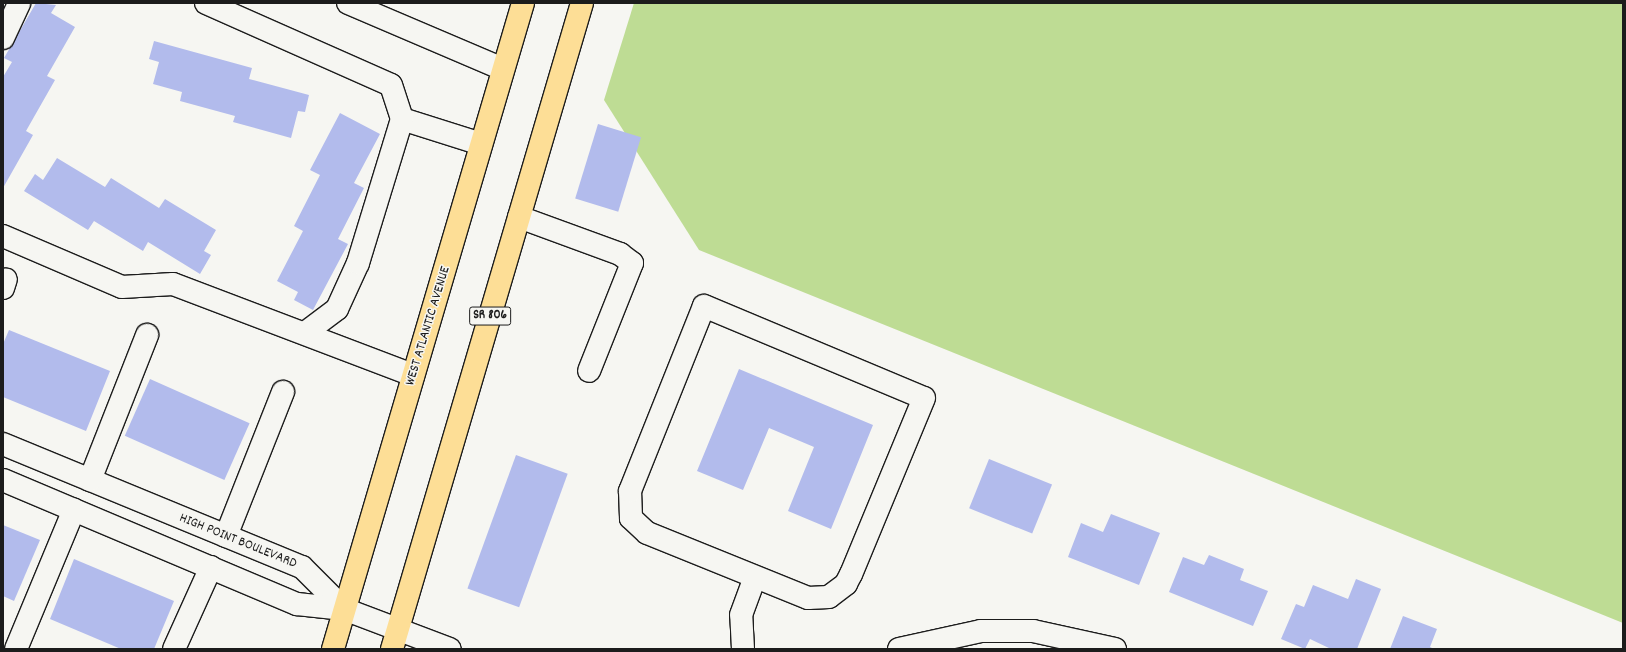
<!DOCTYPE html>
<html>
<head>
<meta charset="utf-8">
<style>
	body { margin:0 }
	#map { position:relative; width:1626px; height:652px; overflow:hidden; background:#f6f6f2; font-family:Dekko,sans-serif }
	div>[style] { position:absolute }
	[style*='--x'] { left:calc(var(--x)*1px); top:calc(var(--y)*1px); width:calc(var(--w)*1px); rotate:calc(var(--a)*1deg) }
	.green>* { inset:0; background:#bedc94 }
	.building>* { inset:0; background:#b2bbec; transform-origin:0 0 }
	.roads { filter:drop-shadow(1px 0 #1c1c1c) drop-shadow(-1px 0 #1c1c1c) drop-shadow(0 1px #1c1c1c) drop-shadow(0 -1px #1c1c1c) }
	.minor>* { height:22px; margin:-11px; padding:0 11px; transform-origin:11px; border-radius:11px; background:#f6f6f2 }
	.major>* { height:22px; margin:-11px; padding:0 11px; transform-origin:11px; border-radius:11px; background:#fdde96 }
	span { translate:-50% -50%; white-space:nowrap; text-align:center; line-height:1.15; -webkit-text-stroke:3px #f6f6f2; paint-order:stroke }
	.shield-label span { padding:1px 3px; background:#f6f6f2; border:1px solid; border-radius:3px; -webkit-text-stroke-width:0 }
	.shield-label { font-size:13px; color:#1c1c1c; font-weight:700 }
	.street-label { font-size:14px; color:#1c1c1c }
	.frame { position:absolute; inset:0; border:4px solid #1c1c1c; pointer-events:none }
</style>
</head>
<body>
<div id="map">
	<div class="green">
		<div style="clip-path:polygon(634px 3px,1623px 3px,1623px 623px,699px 250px,604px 100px)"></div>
	</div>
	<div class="building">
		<div style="clip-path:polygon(36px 3px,56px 5px,51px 13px,75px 27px,47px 76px,55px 80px,26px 131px,33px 135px,3px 188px,3px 77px,12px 62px,4px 58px)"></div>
		<div style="clip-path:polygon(154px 41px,252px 68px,249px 79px,309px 95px,305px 112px,298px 111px,291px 138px,233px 122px,235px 116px,180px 101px,182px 92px,153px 84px,159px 62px,149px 59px)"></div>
		<div style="clip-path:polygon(340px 113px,380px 134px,354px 183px,364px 188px,338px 239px,348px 244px,313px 310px,294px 300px,298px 292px,277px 281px,303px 231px,294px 226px,320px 175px,310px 170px)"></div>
		<div style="left:598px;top:124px;width:45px;height:78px;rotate:17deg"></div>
		<div style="clip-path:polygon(57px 158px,105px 187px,111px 178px,159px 208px,165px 199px,216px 230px,204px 251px,211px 255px,200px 274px,148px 242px,143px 251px,94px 221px,88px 230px,24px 191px,35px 174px,43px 180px)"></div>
		<div style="clip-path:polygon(9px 330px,110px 371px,86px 431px,3px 397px,3px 344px)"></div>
		<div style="clip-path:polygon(739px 369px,873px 425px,831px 529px,788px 511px,814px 447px,769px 428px,743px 490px,697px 471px)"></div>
		<div style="left:150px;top:379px;width:109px;height:62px;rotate:24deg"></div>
		<div style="left:516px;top:455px;width:55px;height:142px;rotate:20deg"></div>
		<div style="left:989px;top:459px;width:68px;height:53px;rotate:22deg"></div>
		<div style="clip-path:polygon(1111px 514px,1160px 533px,1139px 585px,1068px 557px,1081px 523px,1103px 532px)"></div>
		<div style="clip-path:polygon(3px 525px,40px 540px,14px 601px,3px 596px)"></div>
		<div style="clip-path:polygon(1209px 555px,1244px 569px,1240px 580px,1268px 591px,1253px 626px,1169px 592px,1183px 557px,1204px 565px)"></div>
		<div style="clip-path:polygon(74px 559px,174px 601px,154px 649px,121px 649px,50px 619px)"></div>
		<div style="clip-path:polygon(1356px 579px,1381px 589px,1357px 649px,1331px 649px,1310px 639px,1305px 649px,1281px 639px,1296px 604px,1304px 607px,1313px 585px,1348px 599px)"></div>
		<div style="clip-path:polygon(1403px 616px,1437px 629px,1430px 647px,1434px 649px,1390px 649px)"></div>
	</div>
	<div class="roads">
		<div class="minor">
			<div style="--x:206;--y:3;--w:202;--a:23.9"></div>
			<div style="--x:391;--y:85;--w:36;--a:72"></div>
			<div style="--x:402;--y:119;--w:83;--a:17.6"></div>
			<div style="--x:348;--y:3;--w:168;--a:23.1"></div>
			<div style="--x:3;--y:38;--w:38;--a:-65"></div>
			<div style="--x:519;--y:217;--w:108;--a:20.1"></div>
			<div style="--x:620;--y:254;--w:15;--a:37"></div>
			<div style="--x:632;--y:263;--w:116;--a:111.7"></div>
			<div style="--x:3;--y:236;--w:129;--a:23.2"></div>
			<div style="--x:122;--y:287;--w:51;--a:-3.4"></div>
			<div style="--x:173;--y:284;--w:257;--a:20.8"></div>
			<div style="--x:3;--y:288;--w:9;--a:-72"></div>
			<div style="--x:704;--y:306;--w:238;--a:22.7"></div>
			<div style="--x:924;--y:398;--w:191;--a:112.5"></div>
			<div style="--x:851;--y:574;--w:11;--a:117"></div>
			<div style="--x:846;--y:584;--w:21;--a:143"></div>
			<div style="--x:829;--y:597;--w:21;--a:177"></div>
			<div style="--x:808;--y:598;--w:174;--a:-158"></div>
			<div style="--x:647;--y:533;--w:22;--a:-137"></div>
			<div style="--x:631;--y:518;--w:27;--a:-92"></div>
			<div style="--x:630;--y:491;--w:199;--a:-68.2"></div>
			<div style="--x:305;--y:333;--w:40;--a:-37"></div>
			<div style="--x:337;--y:309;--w:51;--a:-65.5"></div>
			<div style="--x:358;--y:263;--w:151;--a:-73"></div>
			<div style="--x:3;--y:444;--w:323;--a:22.4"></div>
			<div style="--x:302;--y:567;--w:59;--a:45"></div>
			<div style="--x:3;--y:480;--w:319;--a:22.9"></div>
			<div style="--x:297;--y:604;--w:47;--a:6.1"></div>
			<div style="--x:344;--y:609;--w:113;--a:20.7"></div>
			<div style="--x:90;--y:480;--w:156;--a:-68.5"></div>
			<div style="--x:226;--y:536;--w:155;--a:-68.4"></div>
			<div style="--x:16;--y:649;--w:151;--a:-67.4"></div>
			<div style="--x:174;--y:649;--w:90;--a:-65.7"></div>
			<div style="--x:743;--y:649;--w:34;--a:-93"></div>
			<div style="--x:741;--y:615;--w:40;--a:-69.8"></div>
			<div style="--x:899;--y:649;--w:84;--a:-12.4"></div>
			<div style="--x:981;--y:631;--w:52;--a:0"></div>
			<div style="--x:1033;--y:631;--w:84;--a:12.4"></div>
		</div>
		<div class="major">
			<div style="--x:333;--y:649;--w:673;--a:-73.61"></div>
			<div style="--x:392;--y:649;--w:673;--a:-73.61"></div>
		</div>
	</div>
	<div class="shield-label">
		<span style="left:490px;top:316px">SR 806</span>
	</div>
	<div class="street-label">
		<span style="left:428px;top:326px;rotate:-73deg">WEST ATLANTIC AVENUE</span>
		<span style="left:238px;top:541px;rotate:22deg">HIGH POINT BOULEVARD</span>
	</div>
	<div class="frame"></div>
</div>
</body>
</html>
